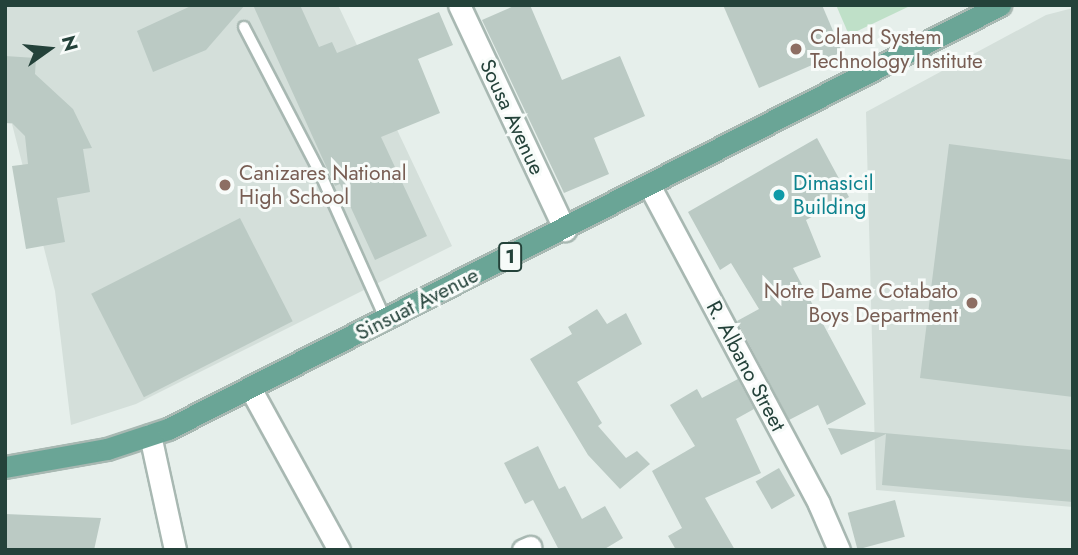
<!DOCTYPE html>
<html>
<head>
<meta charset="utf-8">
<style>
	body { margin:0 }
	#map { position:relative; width:1078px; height:555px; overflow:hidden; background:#e6efeb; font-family:Jost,sans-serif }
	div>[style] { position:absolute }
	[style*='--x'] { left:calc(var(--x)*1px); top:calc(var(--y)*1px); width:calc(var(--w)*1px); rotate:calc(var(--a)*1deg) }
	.built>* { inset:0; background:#d4dfda }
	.green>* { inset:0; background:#bfe0c8 }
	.building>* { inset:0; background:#bbcac4; transform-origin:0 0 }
	.roads { filter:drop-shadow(2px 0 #a8b8b2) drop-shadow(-2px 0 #a8b8b2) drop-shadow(0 2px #a8b8b2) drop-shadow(0 -2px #a8b8b2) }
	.service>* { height:10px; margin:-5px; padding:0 5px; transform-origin:5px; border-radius:5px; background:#fff }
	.minor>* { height:21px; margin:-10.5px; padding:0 10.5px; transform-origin:10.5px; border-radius:10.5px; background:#fff }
	.tertiary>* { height:21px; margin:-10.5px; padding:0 10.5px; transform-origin:10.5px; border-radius:10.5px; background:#fff }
	.primary>* { height:21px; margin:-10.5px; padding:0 10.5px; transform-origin:10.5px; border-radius:10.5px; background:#6aa596 }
	.dots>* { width:19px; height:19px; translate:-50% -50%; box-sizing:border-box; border:4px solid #f7fbf9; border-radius:50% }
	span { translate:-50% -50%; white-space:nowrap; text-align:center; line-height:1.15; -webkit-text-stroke:6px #f7fbf9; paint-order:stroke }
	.shield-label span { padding:2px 5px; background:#f7fbf9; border:2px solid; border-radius:5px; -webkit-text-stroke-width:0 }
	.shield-label { font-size:19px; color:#24423a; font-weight:700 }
	.education-label { font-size:21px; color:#785e54 }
	.left { translate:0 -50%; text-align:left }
	.right { translate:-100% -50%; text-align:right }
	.street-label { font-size:21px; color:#24423a }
	.culture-label { font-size:21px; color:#0d838f }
	.frame { position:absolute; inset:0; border:7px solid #24423a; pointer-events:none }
	.north { position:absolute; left:14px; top:14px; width:70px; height:70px; -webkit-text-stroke:5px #f7fbf9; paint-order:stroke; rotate:75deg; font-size:19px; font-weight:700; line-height:28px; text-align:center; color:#24423a }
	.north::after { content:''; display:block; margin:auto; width:24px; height:32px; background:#24423a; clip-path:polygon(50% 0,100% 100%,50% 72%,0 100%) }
</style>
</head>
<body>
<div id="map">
	<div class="built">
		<div style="clip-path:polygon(5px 5px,338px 5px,452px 246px,136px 404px,71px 425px,55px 291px,12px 124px,5px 123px)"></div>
		<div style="clip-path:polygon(1073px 8px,1073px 507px,876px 490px,866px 112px,1046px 15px)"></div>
	</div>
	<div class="green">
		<div style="clip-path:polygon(836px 5px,912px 5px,849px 35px)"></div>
	</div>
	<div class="building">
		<div style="clip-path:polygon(193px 5px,245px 5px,206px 50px,153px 72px,137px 31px)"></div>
		<div style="clip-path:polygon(253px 5px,300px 5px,319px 47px,332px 42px,337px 53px,439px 12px,453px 45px,418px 59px,440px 113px,381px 137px,427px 236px,375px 260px,340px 184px,335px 186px)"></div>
		<div style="clip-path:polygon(516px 5px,530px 5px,562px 80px,620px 56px,645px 116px,594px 138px,609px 174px,564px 193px,482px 20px)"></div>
		<div style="clip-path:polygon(723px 5px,822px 5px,842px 52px,759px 88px)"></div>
		<div style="clip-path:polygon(5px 56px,36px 58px,35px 74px,73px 109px,92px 148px,83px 149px,90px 192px,57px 198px,65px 242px,26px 249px,12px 166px,28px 164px,25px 136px,12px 123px,5px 123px)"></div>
		<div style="clip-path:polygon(817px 138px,849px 197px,806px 220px,821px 257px,793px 268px,866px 404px,827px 425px,818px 405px,789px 420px,737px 321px,759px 309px,731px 263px,720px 270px,688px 212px)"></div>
		<div style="clip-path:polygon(949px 144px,1073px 160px,1073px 397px,920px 378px)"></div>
		<div style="left:240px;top:218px;width:116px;height:167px;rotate:63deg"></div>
		<div style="clip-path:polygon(597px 309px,607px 324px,626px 313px,642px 344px,577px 382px,602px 423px,598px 426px,626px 458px,637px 451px,650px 464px,620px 489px,588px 455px,530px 359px,572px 334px,568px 327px)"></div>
		<div style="clip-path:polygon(738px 379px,754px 409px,736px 419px,761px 473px,705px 498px,735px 550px,676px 550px,668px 536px,682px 528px,652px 471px,695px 446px,670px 405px,697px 389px,702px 398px)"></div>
		<div style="clip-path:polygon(828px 428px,1073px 450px,1073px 502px,882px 485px,886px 434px,841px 455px)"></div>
		<div style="clip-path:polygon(538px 446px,559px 489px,565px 486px,582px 519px,605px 506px,623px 538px,603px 550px,559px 550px,533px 500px,525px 504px,504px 463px)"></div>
		<div style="left:779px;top:468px;width:32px;height:27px;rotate:60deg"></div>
		<div style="left:895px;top:500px;width:38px;height:49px;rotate:75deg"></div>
		<div style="clip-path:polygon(5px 514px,101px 518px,94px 550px,5px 550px)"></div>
	</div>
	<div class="roads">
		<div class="service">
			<div style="--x:244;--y:27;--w:167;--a:62.5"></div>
			<div style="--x:321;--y:175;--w:159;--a:65.9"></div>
		</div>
		<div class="minor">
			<div style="--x:649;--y:185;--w:361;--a:61.9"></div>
			<div style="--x:819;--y:504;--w:50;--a:66.5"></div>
			<div style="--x:250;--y:388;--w:185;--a:61.2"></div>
			<div style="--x:150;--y:435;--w:118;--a:77.7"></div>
			<div style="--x:523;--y:550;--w:8;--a:-23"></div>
		</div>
		<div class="tertiary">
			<div style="--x:459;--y:5;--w:249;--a:64.8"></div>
		</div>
		<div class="primary">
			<div style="--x:5;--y:467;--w:104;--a:-10"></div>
			<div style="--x:107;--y:449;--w:64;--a:-18.2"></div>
			<div style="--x:168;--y:429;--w:934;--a:-27"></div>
		</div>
	</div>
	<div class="dots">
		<div style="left:796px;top:49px;background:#8d6e63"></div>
		<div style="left:225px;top:185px;background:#8d6e63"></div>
		<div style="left:779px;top:195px;background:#0f9aa8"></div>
		<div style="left:972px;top:303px;background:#8d6e63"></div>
	</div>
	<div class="shield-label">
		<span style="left:510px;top:257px">1</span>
	</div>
	<div class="education-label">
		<span class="left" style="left:810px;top:49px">Coland System<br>Technology Institute</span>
		<span class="left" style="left:239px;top:185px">Canizares National<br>High School</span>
		<span class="right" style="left:958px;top:303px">Notre Dame Cotabato<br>Boys Department</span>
	</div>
	<div class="street-label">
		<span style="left:512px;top:117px;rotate:65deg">Sousa Avenue</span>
		<span style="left:417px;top:304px;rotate:-27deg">Sinsuat Avenue</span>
		<span style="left:746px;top:366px;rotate:62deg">R. Albano Street</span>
	</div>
	<div class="culture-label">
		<span class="left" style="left:793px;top:195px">Dimasicil<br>Building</span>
	</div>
	<div class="frame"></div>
	<div class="north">N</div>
</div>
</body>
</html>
